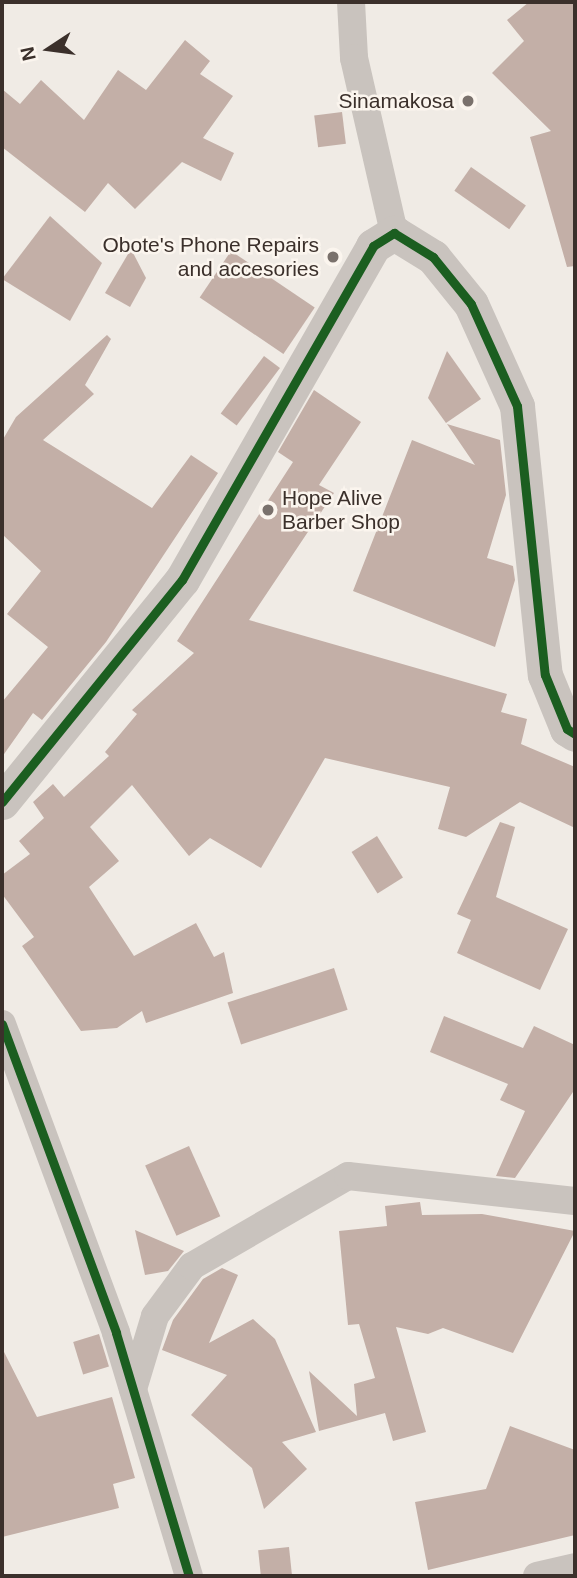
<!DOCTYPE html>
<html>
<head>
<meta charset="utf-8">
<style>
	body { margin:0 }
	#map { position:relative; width:577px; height:1578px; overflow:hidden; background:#f0ebe5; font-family:Arial,sans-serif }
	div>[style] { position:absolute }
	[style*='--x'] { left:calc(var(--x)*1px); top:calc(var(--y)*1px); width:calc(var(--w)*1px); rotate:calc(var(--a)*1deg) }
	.building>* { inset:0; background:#c3afa7; transform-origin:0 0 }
	.minor>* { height:28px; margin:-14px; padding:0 14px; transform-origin:14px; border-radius:14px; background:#c9c3be }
	.tertiary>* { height:35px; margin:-17.5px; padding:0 17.5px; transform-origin:17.5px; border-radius:17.5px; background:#c9c3be }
	.cycleway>* { height:9px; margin:-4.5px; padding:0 4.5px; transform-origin:4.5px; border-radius:4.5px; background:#1b5e20 }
	.dots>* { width:19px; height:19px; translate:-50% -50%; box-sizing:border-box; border:4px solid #fbf5ee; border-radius:50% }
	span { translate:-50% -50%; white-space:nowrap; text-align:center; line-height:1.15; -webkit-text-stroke:5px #fbf5ee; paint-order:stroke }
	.poi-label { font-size:21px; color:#3b302b }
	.right { translate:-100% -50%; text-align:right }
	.left { translate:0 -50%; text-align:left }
	.frame { position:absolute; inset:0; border:4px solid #3b302b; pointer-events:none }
	.north { position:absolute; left:14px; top:14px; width:70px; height:70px; -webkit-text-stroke:5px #fbf5ee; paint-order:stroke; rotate:257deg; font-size:19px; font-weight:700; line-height:28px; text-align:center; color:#3b302b }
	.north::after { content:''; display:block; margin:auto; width:24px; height:32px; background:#3b302b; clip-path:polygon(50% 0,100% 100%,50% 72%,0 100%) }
</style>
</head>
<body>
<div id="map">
	<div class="building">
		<div style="clip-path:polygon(529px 2px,575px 2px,575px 266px,567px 267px,530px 137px,551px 131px,492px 73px,524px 41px,507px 20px)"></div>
		<div style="clip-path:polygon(185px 40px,210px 61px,200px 74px,233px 96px,203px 138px,234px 153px,221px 181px,182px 162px,135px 209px,108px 183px,85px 212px,2px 147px,2px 89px,20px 104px,41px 80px,84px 120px,118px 70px,146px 90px)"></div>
		<div style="left:342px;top:112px;width:32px;height:28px;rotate:83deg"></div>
		<div style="left:471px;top:167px;width:67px;height:29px;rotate:35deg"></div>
		<div style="clip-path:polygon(50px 216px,102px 263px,70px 321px,2px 279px)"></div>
		<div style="clip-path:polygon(131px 249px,146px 278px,130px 307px,105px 293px)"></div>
		<div style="left:231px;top:251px;width:101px;height:56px;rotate:34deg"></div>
		<div style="clip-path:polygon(107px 335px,111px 339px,85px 385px,94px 394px,43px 440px,152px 508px,191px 455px,218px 473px,106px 642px,42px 720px,33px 713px,2px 757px,2px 702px,48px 647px,7px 614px,41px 571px,2px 534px,2px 441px,16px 417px)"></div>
		<div style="clip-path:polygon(447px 351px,481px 399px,446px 423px,428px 398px)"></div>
		<div style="left:264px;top:356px;width:20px;height:72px;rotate:37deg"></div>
		<div style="clip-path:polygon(314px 390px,361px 422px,319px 485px,334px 493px,249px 620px,507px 694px,501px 712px,527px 719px,521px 744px,575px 767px,575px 828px,520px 802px,466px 837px,438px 829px,450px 787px,325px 758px,261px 868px,210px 838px,189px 856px,132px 785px,90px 827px,119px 861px,89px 887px,134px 956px,196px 923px,214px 957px,224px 952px,233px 993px,146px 1023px,142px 1011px,117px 1028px,81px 1031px,22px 946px,34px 937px,2px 894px,2px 875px,30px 854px,19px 841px,44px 818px,33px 802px,53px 784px,64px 797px,109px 756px,105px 752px,137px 714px,132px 710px,194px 653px,177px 641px,293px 462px,278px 452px)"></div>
		<div style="clip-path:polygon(447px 424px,500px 440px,506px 495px,487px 558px,513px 566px,515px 580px,495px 647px,353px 591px,412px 440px,475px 465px)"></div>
		<div style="clip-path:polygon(500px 822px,515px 827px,496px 897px,568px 929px,540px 990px,457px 953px,471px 920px,457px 914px)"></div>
		<div style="left:377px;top:836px;width:49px;height:30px;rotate:58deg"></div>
		<div style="left:334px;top:968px;width:44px;height:112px;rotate:72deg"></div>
		<div style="clip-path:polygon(444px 1016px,523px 1048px,534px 1026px,575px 1045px,575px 1089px,515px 1178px,496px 1176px,525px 1111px,500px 1100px,508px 1084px,430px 1052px)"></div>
		<div style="left:189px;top:1146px;width:77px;height:48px;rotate:66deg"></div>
		<div style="clip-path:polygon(420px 1202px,422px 1215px,482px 1214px,575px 1231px,513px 1353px,443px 1328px,428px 1334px,396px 1327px,426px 1432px,393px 1441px,385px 1413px,319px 1431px,309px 1371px,357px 1416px,354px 1384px,375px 1378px,359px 1324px,348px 1325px,339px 1231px,387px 1226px,385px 1206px)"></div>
		<div style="clip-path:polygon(135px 1230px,184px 1251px,168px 1271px,145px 1275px)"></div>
		<div style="clip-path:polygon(222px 1268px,238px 1275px,209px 1343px,253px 1319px,275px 1339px,316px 1432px,282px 1442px,307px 1469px,264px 1509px,252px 1468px,191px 1415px,227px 1375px,162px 1350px,173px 1320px,203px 1279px)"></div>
		<div style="left:99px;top:1334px;width:34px;height:27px;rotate:73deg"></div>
		<div style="clip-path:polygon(2px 1348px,37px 1417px,112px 1397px,135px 1478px,113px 1484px,119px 1508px,2px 1537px)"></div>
		<div style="clip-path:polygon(510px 1426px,575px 1450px,575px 1535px,428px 1570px,415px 1502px,486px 1489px)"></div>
		<div style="left:289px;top:1547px;width:29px;height:31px;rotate:84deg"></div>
	</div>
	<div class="minor">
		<div style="--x:351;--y:2;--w:56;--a:86.9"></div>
		<div style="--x:354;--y:58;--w:180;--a:77.1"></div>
		<div style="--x:2;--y:1024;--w:329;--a:69.7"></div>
		<div style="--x:116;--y:1333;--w:254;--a:73.3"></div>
		<div style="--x:133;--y:1389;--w:76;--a:-73.2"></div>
		<div style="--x:155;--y:1316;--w:62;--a:-53.5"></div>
		<div style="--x:192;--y:1266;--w:180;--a:-30"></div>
		<div style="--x:348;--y:1176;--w:228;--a:6.3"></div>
		<div style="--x:537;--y:1576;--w:39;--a:-13"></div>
	</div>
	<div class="tertiary">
		<div style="--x:2;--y:802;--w:286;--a:-51"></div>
		<div style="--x:182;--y:580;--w:385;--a:-60.2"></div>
		<div style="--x:373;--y:246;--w:25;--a:-32"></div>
		<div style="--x:394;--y:233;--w:46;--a:31.6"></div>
		<div style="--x:433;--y:257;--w:60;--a:51"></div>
		<div style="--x:471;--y:304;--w:112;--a:65.7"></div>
		<div style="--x:517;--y:406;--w:270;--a:84.1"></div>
		<div style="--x:545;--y:675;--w:58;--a:67.8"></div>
		<div style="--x:567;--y:729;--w:9;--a:32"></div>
	</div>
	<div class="cycleway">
		<div style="--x:2;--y:802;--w:286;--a:-51"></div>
		<div style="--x:182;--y:580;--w:385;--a:-60.2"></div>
		<div style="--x:373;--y:246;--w:25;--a:-32"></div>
		<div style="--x:394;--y:233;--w:46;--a:31.6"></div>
		<div style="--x:433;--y:257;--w:60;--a:51"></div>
		<div style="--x:471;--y:304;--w:112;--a:65.7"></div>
		<div style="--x:517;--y:406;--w:270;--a:84.1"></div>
		<div style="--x:545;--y:675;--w:58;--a:67.8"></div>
		<div style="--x:567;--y:729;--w:9;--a:32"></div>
		<div style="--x:2;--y:1024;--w:329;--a:69.7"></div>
		<div style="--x:116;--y:1333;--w:254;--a:73.3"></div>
	</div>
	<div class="dots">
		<div style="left:468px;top:101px;background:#7a716c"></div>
		<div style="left:333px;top:257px;background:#7a716c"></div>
		<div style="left:268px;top:510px;background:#7a716c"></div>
	</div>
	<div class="poi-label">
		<span class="right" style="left:454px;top:101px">Sinamakosa</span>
		<span class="right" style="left:319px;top:257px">Obote's Phone Repairs<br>and accesories</span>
		<span class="left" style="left:282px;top:510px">Hope Alive<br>Barber Shop</span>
	</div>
	<div class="frame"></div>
	<div class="north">N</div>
</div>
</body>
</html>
